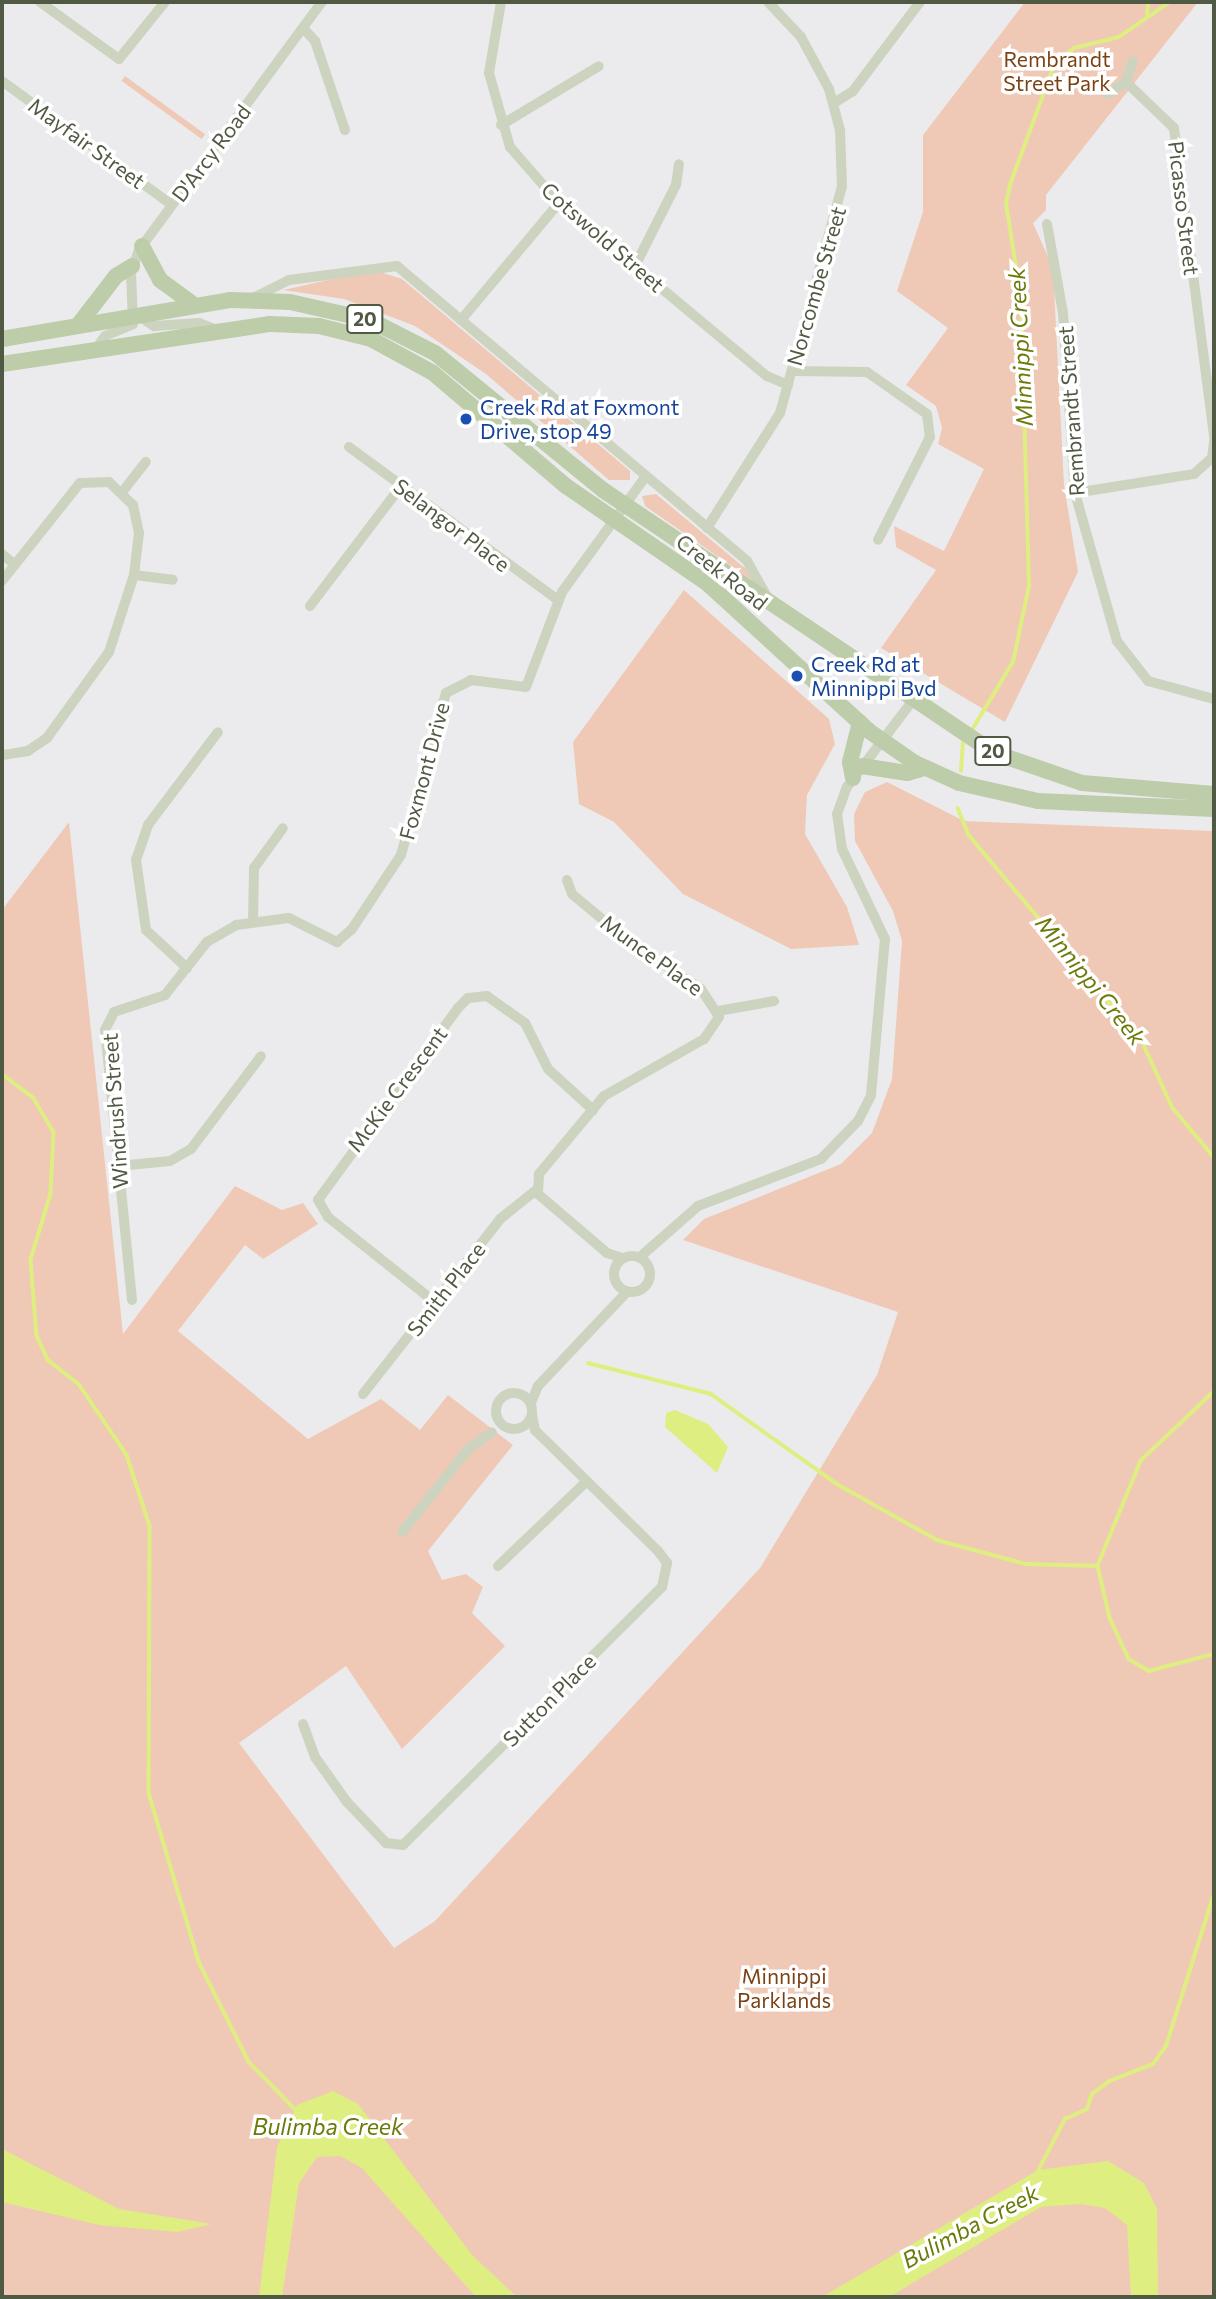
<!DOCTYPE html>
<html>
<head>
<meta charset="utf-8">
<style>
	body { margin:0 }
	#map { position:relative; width:1216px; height:2299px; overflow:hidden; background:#ebebee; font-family:Commissioner,sans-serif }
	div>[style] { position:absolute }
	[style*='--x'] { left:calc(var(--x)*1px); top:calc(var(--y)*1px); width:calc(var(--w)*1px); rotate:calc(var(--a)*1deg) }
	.green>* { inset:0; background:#efc9b6; transform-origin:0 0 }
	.water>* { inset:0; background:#deee81 }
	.stream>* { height:3.5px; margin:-1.75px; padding:0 1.75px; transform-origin:1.75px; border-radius:1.75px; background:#deee81 }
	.street>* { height:10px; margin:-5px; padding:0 5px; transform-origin:5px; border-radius:5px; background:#ccd4c0 }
	.street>.ring { margin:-5px; padding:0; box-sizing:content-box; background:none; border:10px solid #ccd4c0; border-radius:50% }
	.primary>* { height:16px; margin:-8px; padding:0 8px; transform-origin:8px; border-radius:8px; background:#bdcca9 }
	.dots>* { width:19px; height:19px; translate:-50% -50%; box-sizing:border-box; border:4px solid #fff; border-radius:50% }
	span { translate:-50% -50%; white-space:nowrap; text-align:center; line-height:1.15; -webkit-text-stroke:7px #fff; paint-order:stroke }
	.shield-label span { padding:2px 5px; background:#fff; border:2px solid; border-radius:5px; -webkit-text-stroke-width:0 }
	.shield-label { font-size:19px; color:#505943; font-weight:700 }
	.park-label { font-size:21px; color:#7c4113 }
	.street-label { font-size:21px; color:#505943 }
	.transit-label { font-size:21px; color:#164399 }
	.left { translate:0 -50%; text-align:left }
	.water-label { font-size:23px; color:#6a7b0a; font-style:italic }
	.frame { position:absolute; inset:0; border:4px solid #505943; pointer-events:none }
</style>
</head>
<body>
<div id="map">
	<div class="green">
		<div style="clip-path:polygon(1025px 2px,1198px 2px,1046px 195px,1046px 210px,1033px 223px,1053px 268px,1064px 485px,1078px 572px,1005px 722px,881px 648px,936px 570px,896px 547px,894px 526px,944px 551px,984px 469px,938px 444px,942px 428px,936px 406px,906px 385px,948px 328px,897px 291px,923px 212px,923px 135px)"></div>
		<div style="left:125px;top:76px;width:99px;height:6px;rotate:36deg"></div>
		<div style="clip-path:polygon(374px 270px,402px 279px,630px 471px,630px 480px,609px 480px,486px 374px,415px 326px,344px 299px,283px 290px)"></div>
		<div style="clip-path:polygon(656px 494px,746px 569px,756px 583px,645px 506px,642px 496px)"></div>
		<div style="clip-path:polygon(684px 590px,829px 719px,835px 744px,807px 795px,805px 834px,847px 907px,859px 945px,791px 949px,683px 894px,614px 822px,579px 804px,573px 742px)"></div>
		<div style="clip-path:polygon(887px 782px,964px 821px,1214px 831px,1214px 2297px,2px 2297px,2px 910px,69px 822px,123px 1334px,235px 1186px,282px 1210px,303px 1203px,318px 1224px,263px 1259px,245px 1245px,178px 1331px,308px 1439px,381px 1399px,420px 1430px,448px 1395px,513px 1445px,428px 1551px,442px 1580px,466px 1574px,483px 1587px,472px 1613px,505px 1646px,402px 1749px,346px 1666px,239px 1743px,394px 1948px,435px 1921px,760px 1568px,877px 1375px,898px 1312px,683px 1240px,704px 1219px,841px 1164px,872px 1133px,892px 1079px,902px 941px,893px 911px,855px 841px,854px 814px,865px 792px)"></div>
	</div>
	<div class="water">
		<div style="clip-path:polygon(675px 1410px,708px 1424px,728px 1447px,717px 1473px,665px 1427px,666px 1413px)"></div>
		<div style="clip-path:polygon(333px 2091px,358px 2104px,472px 2255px,517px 2297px,476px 2297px,362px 2168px,340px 2156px,317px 2157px,299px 2183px,282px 2297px,259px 2297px,277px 2147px,297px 2105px)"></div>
		<div style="clip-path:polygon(2px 2149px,119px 2209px,212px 2224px,177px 2232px,99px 2225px,2px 2202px)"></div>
		<div style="clip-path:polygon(1108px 2161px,1144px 2183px,1157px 2209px,1158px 2297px,1131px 2297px,1127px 2225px,1105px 2208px,1080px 2204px,1041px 2207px,889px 2297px,822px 2297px,1038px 2170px)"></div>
	</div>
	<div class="stream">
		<div style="--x:1147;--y:17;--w:15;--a:-86"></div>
		<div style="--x:972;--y:730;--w:79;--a:-58.9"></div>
		<div style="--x:1013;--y:662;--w:78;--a:-78.1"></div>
		<div style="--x:1029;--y:586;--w:286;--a:-91.6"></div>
		<div style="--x:1021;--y:300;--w:98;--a:-98.8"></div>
		<div style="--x:1006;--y:203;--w:18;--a:-77"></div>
		<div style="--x:1010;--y:185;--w:130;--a:-69.8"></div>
		<div style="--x:1055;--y:63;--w:24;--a:-38"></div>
		<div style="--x:1074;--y:48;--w:46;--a:-13.7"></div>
		<div style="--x:1119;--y:37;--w:62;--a:-34.5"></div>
		<div style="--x:961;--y:771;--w:28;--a:-86"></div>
		<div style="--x:958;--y:808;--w:29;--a:68"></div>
		<div style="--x:969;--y:835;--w:269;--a:50"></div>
		<div style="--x:1142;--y:1041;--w:74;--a:65.2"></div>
		<div style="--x:1173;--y:1108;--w:64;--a:50.1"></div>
		<div style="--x:2;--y:1074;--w:40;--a:37"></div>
		<div style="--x:34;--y:1098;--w:39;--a:60"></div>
		<div style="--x:54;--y:1132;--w:62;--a:92.8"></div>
		<div style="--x:51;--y:1194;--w:69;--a:106.9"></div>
		<div style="--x:31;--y:1260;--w:76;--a:85.5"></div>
		<div style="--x:37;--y:1336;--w:26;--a:65"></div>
		<div style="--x:48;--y:1360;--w:39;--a:38"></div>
		<div style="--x:79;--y:1384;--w:86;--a:55.9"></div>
		<div style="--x:127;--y:1455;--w:75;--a:72.1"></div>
		<div style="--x:150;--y:1526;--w:267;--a:90.2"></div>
		<div style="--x:149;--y:1793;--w:176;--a:73.5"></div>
		<div style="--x:199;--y:1962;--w:112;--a:63.4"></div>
		<div style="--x:249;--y:2062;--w:70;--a:45.6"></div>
		<div style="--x:588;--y:1363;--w:127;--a:14.1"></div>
		<div style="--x:711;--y:1394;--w:155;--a:35.5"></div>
		<div style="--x:837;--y:1484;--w:115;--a:29.2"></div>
		<div style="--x:937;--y:1540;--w:92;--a:15.1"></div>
		<div style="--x:1026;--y:1564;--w:72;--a:1.6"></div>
		<div style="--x:1214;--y:1392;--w:100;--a:136.6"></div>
		<div style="--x:1141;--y:1461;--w:113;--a:112.3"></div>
		<div style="--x:1098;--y:1566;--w:53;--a:77"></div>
		<div style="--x:1110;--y:1618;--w:45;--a:65.1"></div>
		<div style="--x:1129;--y:1659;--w:23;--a:31"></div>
		<div style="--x:1149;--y:1671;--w:67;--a:-14.7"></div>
		<div style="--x:1037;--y:2173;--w:61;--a:-62.6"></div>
		<div style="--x:1065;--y:2119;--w:24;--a:-24"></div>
		<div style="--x:1087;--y:2109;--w:16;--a:-72"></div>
		<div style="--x:1092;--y:2094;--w:22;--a:-36"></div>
		<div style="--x:1110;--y:2081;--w:46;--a:-21.6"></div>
		<div style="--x:1153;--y:2064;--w:22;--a:-54"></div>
		<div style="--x:1166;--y:2046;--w:159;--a:-72.5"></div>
	</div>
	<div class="street">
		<div style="--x:40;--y:2;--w:97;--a:35.8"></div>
		<div style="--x:119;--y:59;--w:73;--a:-51.1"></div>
		<div style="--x:501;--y:2;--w:72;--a:99.6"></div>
		<div style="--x:489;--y:73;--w:77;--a:74.2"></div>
		<div style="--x:510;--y:147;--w:74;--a:48.8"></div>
		<div style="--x:559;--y:203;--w:271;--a:39.8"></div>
		<div style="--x:767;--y:376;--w:23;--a:23"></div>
		<div style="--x:303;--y:28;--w:18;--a:47"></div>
		<div style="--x:315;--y:41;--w:94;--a:71.4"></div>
		<div style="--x:2;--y:81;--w:210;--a:36.1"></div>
		<div style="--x:1126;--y:82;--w:66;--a:43.8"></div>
		<div style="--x:1174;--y:128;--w:313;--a:82.6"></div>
		<div style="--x:1108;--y:94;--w:22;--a:-34"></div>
		<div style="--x:1126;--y:82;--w:22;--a:-72"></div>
		<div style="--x:834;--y:103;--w:22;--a:-32"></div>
		<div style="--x:853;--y:91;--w:111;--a:-53"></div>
		<div style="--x:501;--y:125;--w:114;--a:-31"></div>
		<div style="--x:1047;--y:224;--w:90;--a:79.8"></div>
		<div style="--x:1063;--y:313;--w:180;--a:86.2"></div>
		<div style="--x:1075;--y:493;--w:154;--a:74.2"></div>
		<div style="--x:1117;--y:641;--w:51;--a:52.2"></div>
		<div style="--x:1148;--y:681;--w:68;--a:15.3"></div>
		<div style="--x:635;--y:266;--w:91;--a:-63.2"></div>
		<div style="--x:676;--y:185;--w:21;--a:-82"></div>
		<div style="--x:249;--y:300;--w:45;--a:-26.6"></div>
		<div style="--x:289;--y:280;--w:109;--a:-7.4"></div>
		<div style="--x:397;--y:266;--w:458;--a:40.1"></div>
		<div style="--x:747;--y:561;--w:47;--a:60.7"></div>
		<div style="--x:136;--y:314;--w:22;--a:34"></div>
		<div style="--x:154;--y:326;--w:45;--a:-3.8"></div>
		<div style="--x:199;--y:323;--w:19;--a:21"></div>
		<div style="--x:461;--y:320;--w:153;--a:-50.1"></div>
		<div style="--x:95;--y:350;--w:17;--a:-54"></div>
		<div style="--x:105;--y:336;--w:30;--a:-23"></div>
		<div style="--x:133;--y:324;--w:51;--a:-92.2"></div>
		<div style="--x:131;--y:273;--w:24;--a:-71"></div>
		<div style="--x:139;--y:250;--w:308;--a:-53.6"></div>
		<div style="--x:792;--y:371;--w:75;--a:0.8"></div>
		<div style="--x:867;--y:372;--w:73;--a:35"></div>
		<div style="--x:927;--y:414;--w:23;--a:83"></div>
		<div style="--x:930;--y:437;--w:115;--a:116.8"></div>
		<div style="--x:349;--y:447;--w:259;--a:36.2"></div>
		<div style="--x:123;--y:491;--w:37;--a:-52"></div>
		<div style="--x:1075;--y:493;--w:121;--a:-9.1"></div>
		<div style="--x:1194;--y:474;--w:24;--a:-42"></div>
		<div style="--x:1212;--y:458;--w:17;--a:-83"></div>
		<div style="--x:707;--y:528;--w:136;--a:-57.6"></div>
		<div style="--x:780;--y:413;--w:234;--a:-74.7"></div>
		<div style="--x:842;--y:187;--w:57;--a:-92"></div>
		<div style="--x:840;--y:130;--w:42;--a:-105"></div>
		<div style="--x:829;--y:89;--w:59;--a:-118.3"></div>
		<div style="--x:801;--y:37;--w:48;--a:-133.3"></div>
		<div style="--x:2;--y:554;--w:16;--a:40"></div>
		<div style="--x:134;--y:575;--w:39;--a:7"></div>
		<div style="--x:2;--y:581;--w:125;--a:-51.5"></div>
		<div style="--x:80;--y:483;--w:29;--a:-2"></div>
		<div style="--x:109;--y:482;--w:33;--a:44"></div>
		<div style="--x:133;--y:505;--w:29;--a:78"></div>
		<div style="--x:139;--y:533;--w:42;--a:96.8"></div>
		<div style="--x:134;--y:575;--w:81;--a:108"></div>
		<div style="--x:109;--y:652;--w:106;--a:125.8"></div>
		<div style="--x:47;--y:738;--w:23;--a:146"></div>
		<div style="--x:28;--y:751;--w:26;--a:171"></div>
		<div style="--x:310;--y:606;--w:151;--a:-52.8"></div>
		<div style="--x:567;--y:880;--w:15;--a:70"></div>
		<div style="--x:572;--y:894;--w:78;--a:39.8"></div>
		<div style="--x:632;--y:944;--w:82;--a:33.1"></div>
		<div style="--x:701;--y:989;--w:33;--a:57"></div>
		<div style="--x:719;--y:1017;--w:27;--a:124"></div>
		<div style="--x:704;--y:1039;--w:115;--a:150.3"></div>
		<div style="--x:604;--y:1096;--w:102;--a:129.8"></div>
		<div style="--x:539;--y:1174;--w:20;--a:93"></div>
		<div style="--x:538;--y:1194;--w:91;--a:40.5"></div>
		<div style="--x:607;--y:1253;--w:16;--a:18"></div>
		<div style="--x:253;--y:922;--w:54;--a:-88.9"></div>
		<div style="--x:254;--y:868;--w:49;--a:-54.1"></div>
		<div style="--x:187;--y:968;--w:56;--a:-137.2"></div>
		<div style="--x:146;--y:930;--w:71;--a:-98.1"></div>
		<div style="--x:136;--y:860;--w:37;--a:-71"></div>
		<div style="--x:148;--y:825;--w:116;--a:-53"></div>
		<div style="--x:718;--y:1011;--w:57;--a:-10.1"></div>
		<div style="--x:118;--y:1166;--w:52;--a:-5.5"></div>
		<div style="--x:170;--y:1161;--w:24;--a:-30"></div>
		<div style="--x:191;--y:1149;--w:116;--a:-53"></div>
		<div class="ring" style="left:614px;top:1256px;width:26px;height:26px"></div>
		<div style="--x:640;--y:1257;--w:77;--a:-41.3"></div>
		<div style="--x:698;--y:1206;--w:132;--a:-20.9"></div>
		<div style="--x:821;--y:1159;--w:53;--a:-45.8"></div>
		<div style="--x:858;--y:1121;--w:29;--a:-63"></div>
		<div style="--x:871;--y:1095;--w:157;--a:-84.9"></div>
		<div style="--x:885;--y:939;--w:100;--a:-115.5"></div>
		<div style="--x:842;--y:849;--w:35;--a:-98"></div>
		<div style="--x:837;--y:814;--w:29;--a:-70"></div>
		<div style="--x:847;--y:787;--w:109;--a:-52.8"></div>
		<div style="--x:132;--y:1300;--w:271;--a:-95.7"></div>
		<div style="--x:105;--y:1030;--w:20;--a:-63"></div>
		<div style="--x:114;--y:1012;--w:54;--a:-18.4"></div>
		<div style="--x:165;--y:995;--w:68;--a:-51.6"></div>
		<div style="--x:207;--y:942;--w:34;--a:-30"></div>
		<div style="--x:236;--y:925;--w:53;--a:-7.5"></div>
		<div style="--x:289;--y:918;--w:54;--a:26.6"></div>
		<div style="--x:337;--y:942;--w:20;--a:-41"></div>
		<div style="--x:352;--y:929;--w:89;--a:-56.5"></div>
		<div style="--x:401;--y:855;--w:168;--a:-74.5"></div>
		<div style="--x:446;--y:693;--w:28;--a:-27"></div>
		<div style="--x:471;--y:680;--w:55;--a:7.3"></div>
		<div style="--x:526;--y:687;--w:102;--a:-69.2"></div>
		<div style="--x:562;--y:592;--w:143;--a:-54.1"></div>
		<div style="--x:436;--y:1303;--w:138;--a:-141.5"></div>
		<div style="--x:328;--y:1217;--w:20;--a:-120"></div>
		<div style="--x:318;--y:1200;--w:238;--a:-53.9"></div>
		<div style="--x:458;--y:1008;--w:14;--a:-45"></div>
		<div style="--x:468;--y:998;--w:19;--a:-6"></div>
		<div style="--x:487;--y:996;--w:47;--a:35.4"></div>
		<div style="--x:525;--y:1023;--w:51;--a:63.4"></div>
		<div style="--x:548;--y:1069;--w:61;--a:42.3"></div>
		<div class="ring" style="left:496px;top:1393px;width:26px;height:26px"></div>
		<div style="--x:363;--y:1394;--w:222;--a:-51.9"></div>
		<div style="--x:500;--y:1219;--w:45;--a:-38.7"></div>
		<div style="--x:531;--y:1403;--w:18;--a:-68"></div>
		<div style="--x:538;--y:1386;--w:129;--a:-46.6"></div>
		<div style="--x:402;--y:1532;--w:106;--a:-51.5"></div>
		<div style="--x:468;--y:1449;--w:29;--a:-35"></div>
		<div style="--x:498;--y:1566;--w:120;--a:-43.7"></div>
		<div style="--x:303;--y:1724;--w:35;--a:70"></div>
		<div style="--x:315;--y:1757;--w:55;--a:54.6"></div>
		<div style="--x:347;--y:1802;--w:57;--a:46.4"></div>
		<div style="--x:386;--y:1843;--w:17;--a:7"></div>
		<div style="--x:403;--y:1845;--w:366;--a:-44.9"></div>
		<div style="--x:662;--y:1587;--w:25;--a:-78"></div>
		<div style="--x:667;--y:1563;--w:15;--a:-127"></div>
		<div style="--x:658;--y:1551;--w:173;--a:-135.5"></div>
		<div style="--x:535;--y:1430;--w:15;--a:-101"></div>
	</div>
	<div class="primary">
		<div style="--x:142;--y:246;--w:38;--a:62"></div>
		<div style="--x:160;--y:280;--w:41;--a:36"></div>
		<div style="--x:79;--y:324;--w:61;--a:-52.4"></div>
		<div style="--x:116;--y:276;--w:19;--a:-32"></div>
		<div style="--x:2;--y:339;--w:231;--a:-9.7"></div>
		<div style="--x:230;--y:300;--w:60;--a:1.9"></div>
		<div style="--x:290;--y:302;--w:82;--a:12.7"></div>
		<div style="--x:370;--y:320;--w:73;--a:26.9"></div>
		<div style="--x:435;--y:353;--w:217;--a:39.2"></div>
		<div style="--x:603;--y:490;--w:472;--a:33.9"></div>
		<div style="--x:995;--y:753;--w:92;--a:19"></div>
		<div style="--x:1082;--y:783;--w:132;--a:4.8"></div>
		<div style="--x:2;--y:364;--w:271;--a:-8.5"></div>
		<div style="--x:270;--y:324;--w:49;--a:2.3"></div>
		<div style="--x:319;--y:326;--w:54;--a:14"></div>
		<div style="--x:371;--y:339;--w:71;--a:28.7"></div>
		<div style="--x:433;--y:373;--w:175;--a:40.4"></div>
		<div style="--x:566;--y:486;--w:173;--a:34.6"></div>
		<div style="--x:708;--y:584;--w:218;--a:42.4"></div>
		<div style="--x:869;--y:731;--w:56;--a:34.8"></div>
		<div style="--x:915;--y:763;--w:48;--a:24.4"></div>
		<div style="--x:959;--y:783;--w:81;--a:12.8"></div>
		<div style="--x:1038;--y:801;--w:176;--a:2.6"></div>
		<div style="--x:862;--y:766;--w:46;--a:8.8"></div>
		<div style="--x:907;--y:773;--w:19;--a:-16"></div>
		<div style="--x:853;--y:778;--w:16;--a:-101"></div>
		<div style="--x:850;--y:762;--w:41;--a:-76"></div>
	</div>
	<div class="dots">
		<div style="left:466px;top:419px;background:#1a4fb4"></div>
		<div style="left:797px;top:676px;background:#1a4fb4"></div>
	</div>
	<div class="shield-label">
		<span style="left:365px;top:319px">20</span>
		<span style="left:993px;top:751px">20</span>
	</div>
	<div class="park-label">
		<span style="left:1057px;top:71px">Rembrandt<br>Street Park</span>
		<span style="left:784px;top:1988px">Minnippi<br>Parklands</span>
	</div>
	<div class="street-label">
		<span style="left:87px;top:143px;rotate:36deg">Mayfair Street</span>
		<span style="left:211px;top:153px;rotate:-53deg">D'Arcy Road</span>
		<span style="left:1184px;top:208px;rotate:83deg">Picasso Street</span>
		<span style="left:603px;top:237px;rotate:41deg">Cotswold Street</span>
		<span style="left:816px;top:286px;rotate:-74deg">Norcombe Street</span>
		<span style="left:1071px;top:411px;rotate:-94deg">Rembrandt Street</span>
		<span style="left:452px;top:525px;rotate:37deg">Selangor Place</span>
		<span style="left:722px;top:572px;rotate:38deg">Creek Road</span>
		<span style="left:424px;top:771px;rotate:-75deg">Foxmont Drive</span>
		<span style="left:652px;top:955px;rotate:36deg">Munce Place</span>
		<span style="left:397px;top:1089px;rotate:-53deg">McKie Crescent</span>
		<span style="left:115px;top:1111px;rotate:-94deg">Windrush Street</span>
		<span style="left:446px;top:1289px;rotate:-52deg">Smith Place</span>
		<span style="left:549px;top:1700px;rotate:-45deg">Sutton Place</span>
	</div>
	<div class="transit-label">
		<span class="left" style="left:480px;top:419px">Creek Rd at Foxmont<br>Drive, stop 49</span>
		<span class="left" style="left:811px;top:676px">Creek Rd at<br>Minnippi Bvd</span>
	</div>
	<div class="water-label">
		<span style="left:1020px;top:347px;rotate:-93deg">Minnippi Creek</span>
		<span style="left:1091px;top:980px;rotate:51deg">Minnippi Creek</span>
		<span style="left:328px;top:2126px">Bulimba Creek</span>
		<span style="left:970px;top:2226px;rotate:-28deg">Bulimba Creek</span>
	</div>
	<div class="frame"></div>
</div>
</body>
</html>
